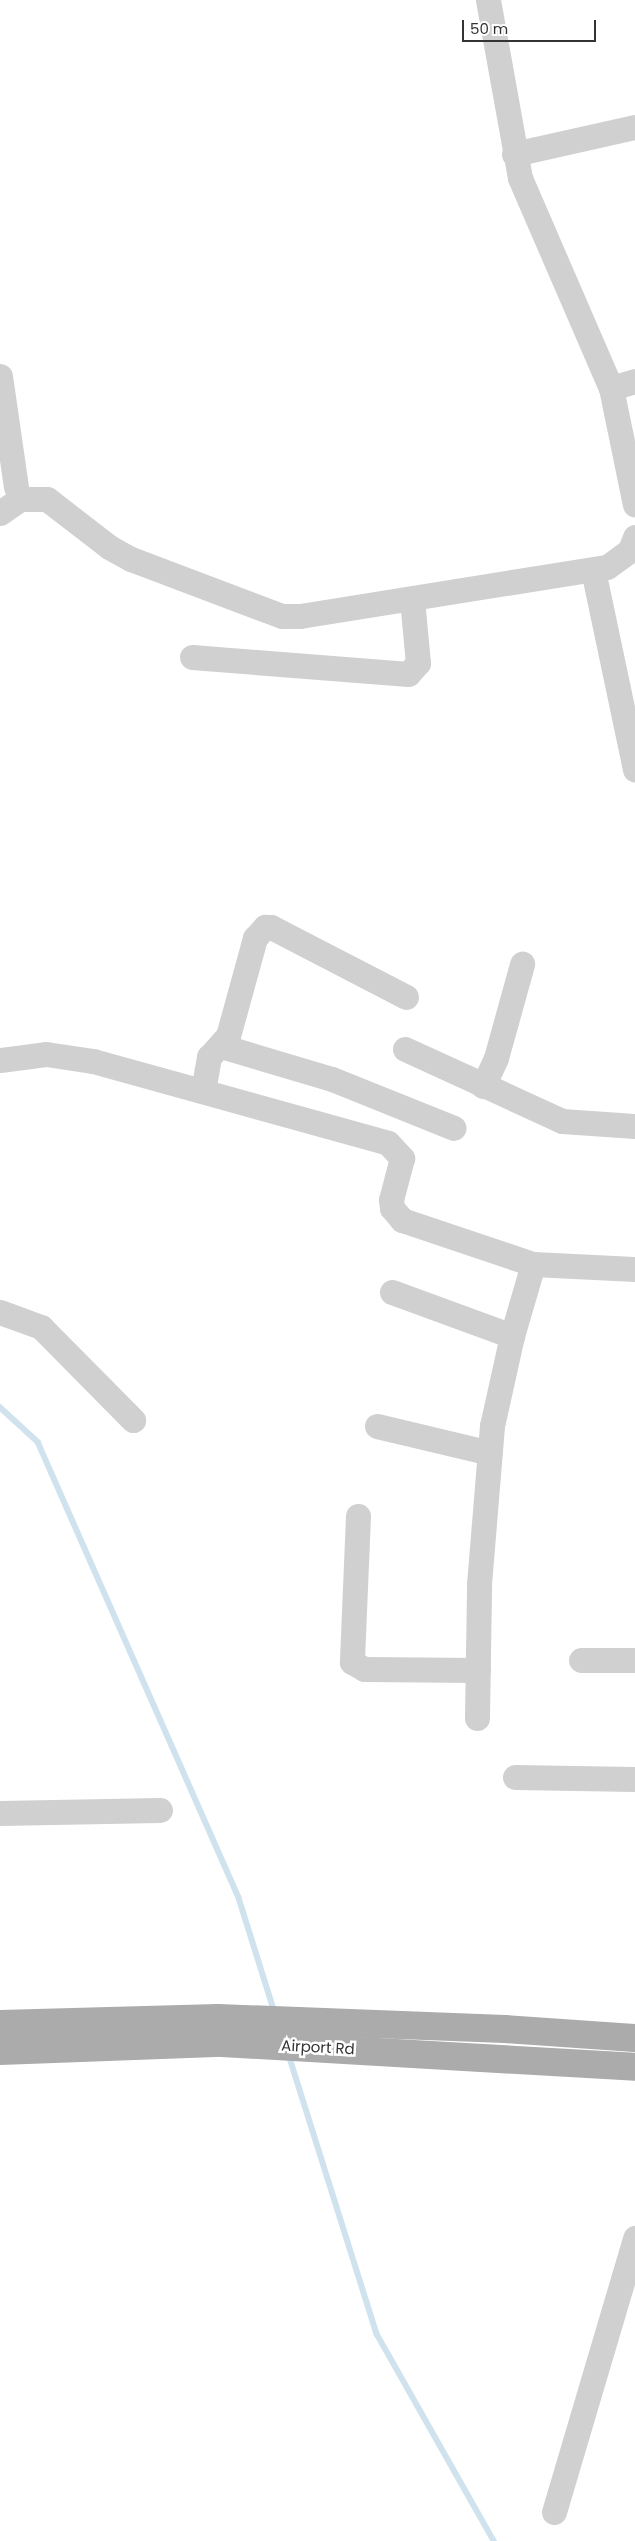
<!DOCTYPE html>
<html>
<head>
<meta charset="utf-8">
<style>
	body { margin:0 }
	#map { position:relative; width:635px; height:2541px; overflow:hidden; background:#fff; font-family:Poppins,sans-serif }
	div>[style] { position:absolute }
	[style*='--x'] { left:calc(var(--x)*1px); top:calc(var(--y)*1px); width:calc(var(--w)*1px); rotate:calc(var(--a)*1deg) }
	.stream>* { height:5.5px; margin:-2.75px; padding:0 2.75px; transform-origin:2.75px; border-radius:2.75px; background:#cfe2ee }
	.minor>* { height:25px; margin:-12.5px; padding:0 12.5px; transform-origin:12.5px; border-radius:12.5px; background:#d0d0d0 }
	.major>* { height:28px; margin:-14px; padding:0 14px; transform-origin:14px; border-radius:14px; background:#ababab }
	span { translate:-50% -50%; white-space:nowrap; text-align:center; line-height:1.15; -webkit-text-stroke:5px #fff; paint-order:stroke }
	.street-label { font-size:15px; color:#333 }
	.scale { position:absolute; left:462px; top:20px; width:134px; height:22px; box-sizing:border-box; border:2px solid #333; border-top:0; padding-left:6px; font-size:15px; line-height:18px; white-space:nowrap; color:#333; -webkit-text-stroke:4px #fff; paint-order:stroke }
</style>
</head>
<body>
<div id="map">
	<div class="stream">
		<div style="--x:0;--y:1407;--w:52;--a:42.6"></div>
		<div style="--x:38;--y:1442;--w:498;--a:66.2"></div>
		<div style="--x:239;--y:1898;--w:121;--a:72.6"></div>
		<div style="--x:289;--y:2055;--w:293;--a:72.5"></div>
		<div style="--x:377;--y:2334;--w:238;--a:60.5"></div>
	</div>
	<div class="minor">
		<div style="--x:488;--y:0;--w:181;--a:79.8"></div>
		<div style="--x:520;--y:178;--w:229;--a:66.6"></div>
		<div style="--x:611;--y:388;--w:119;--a:78.4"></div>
		<div style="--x:514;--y:154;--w:124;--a:-12.6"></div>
		<div style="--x:0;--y:376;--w:112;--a:81.8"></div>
		<div style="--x:611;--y:388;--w:25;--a:-16"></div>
		<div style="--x:0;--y:513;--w:24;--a:-35"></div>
		<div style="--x:20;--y:499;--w:27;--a:0"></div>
		<div style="--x:47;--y:499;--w:78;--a:37.7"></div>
		<div style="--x:109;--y:547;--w:25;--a:29"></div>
		<div style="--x:131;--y:559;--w:161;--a:20.7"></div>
		<div style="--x:282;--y:616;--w:18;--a:0"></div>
		<div style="--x:300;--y:616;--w:311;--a:-9.1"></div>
		<div style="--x:607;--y:567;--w:29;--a:-36"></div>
		<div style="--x:630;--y:550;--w:14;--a:-69"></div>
		<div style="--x:593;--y:570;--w:204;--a:78.1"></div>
		<div style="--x:192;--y:657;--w:217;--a:4.5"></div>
		<div style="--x:408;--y:674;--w:15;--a:-48"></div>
		<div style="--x:418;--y:663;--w:64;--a:-95.4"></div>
		<div style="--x:221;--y:1046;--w:116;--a:16.6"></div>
		<div style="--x:332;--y:1079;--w:131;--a:21.9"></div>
		<div style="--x:405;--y:1049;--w:173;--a:24.6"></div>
		<div style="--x:562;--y:1121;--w:73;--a:3.9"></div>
		<div style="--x:0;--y:1060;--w:46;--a:-7.4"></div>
		<div style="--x:46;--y:1054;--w:48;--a:8.5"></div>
		<div style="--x:93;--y:1061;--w:306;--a:15.5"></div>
		<div style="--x:388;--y:1143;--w:21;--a:47"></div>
		<div style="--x:402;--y:1158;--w:43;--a:104.7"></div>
		<div style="--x:391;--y:1200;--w:8;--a:83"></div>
		<div style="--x:392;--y:1208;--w:16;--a:50"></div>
		<div style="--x:402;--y:1220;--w:138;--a:18.6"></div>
		<div style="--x:533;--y:1264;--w:102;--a:2.8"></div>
		<div style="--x:483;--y:1086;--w:31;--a:-65"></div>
		<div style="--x:496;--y:1058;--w:98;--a:-74.5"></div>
		<div style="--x:203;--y:1091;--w:35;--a:-80"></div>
		<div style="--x:209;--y:1057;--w:28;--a:-48"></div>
		<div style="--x:228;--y:1036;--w:102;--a:-74.6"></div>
		<div style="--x:255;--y:938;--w:15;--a:-48"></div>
		<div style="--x:265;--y:927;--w:6;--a:0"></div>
		<div style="--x:271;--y:927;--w:152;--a:27.4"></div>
		<div style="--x:392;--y:1292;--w:128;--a:20.1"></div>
		<div style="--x:0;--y:1312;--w:44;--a:20.1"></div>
		<div style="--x:41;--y:1327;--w:131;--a:45.3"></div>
		<div style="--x:377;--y:1426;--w:116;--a:13.4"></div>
		<div style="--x:358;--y:1516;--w:146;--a:92.4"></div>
		<div style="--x:352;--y:1662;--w:14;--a:30"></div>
		<div style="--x:364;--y:1669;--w:114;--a:0.5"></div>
		<div style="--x:581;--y:1660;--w:54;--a:0"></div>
		<div style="--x:477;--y:1718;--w:134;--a:-89.1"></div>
		<div style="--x:479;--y:1584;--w:159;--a:-85.3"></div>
		<div style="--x:492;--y:1426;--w:92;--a:-77.5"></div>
		<div style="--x:512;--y:1336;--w:75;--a:-73.7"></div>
		<div style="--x:515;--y:1777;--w:120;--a:1"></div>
		<div style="--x:0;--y:1813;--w:160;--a:-1.1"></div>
		<div style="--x:554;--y:2512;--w:286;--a:-73.5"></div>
	</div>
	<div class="major">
		<div style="--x:0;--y:2024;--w:218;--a:-1.6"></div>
		<div style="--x:218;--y:2018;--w:287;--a:2.2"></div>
		<div style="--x:505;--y:2029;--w:130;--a:4"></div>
		<div style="--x:0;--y:2051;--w:222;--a:-2.1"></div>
		<div style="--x:222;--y:2043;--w:414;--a:3.3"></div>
	</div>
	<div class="street-label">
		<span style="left:318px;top:2047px;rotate:3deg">Airport Rd</span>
	</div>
	<div class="scale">50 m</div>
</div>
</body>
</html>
